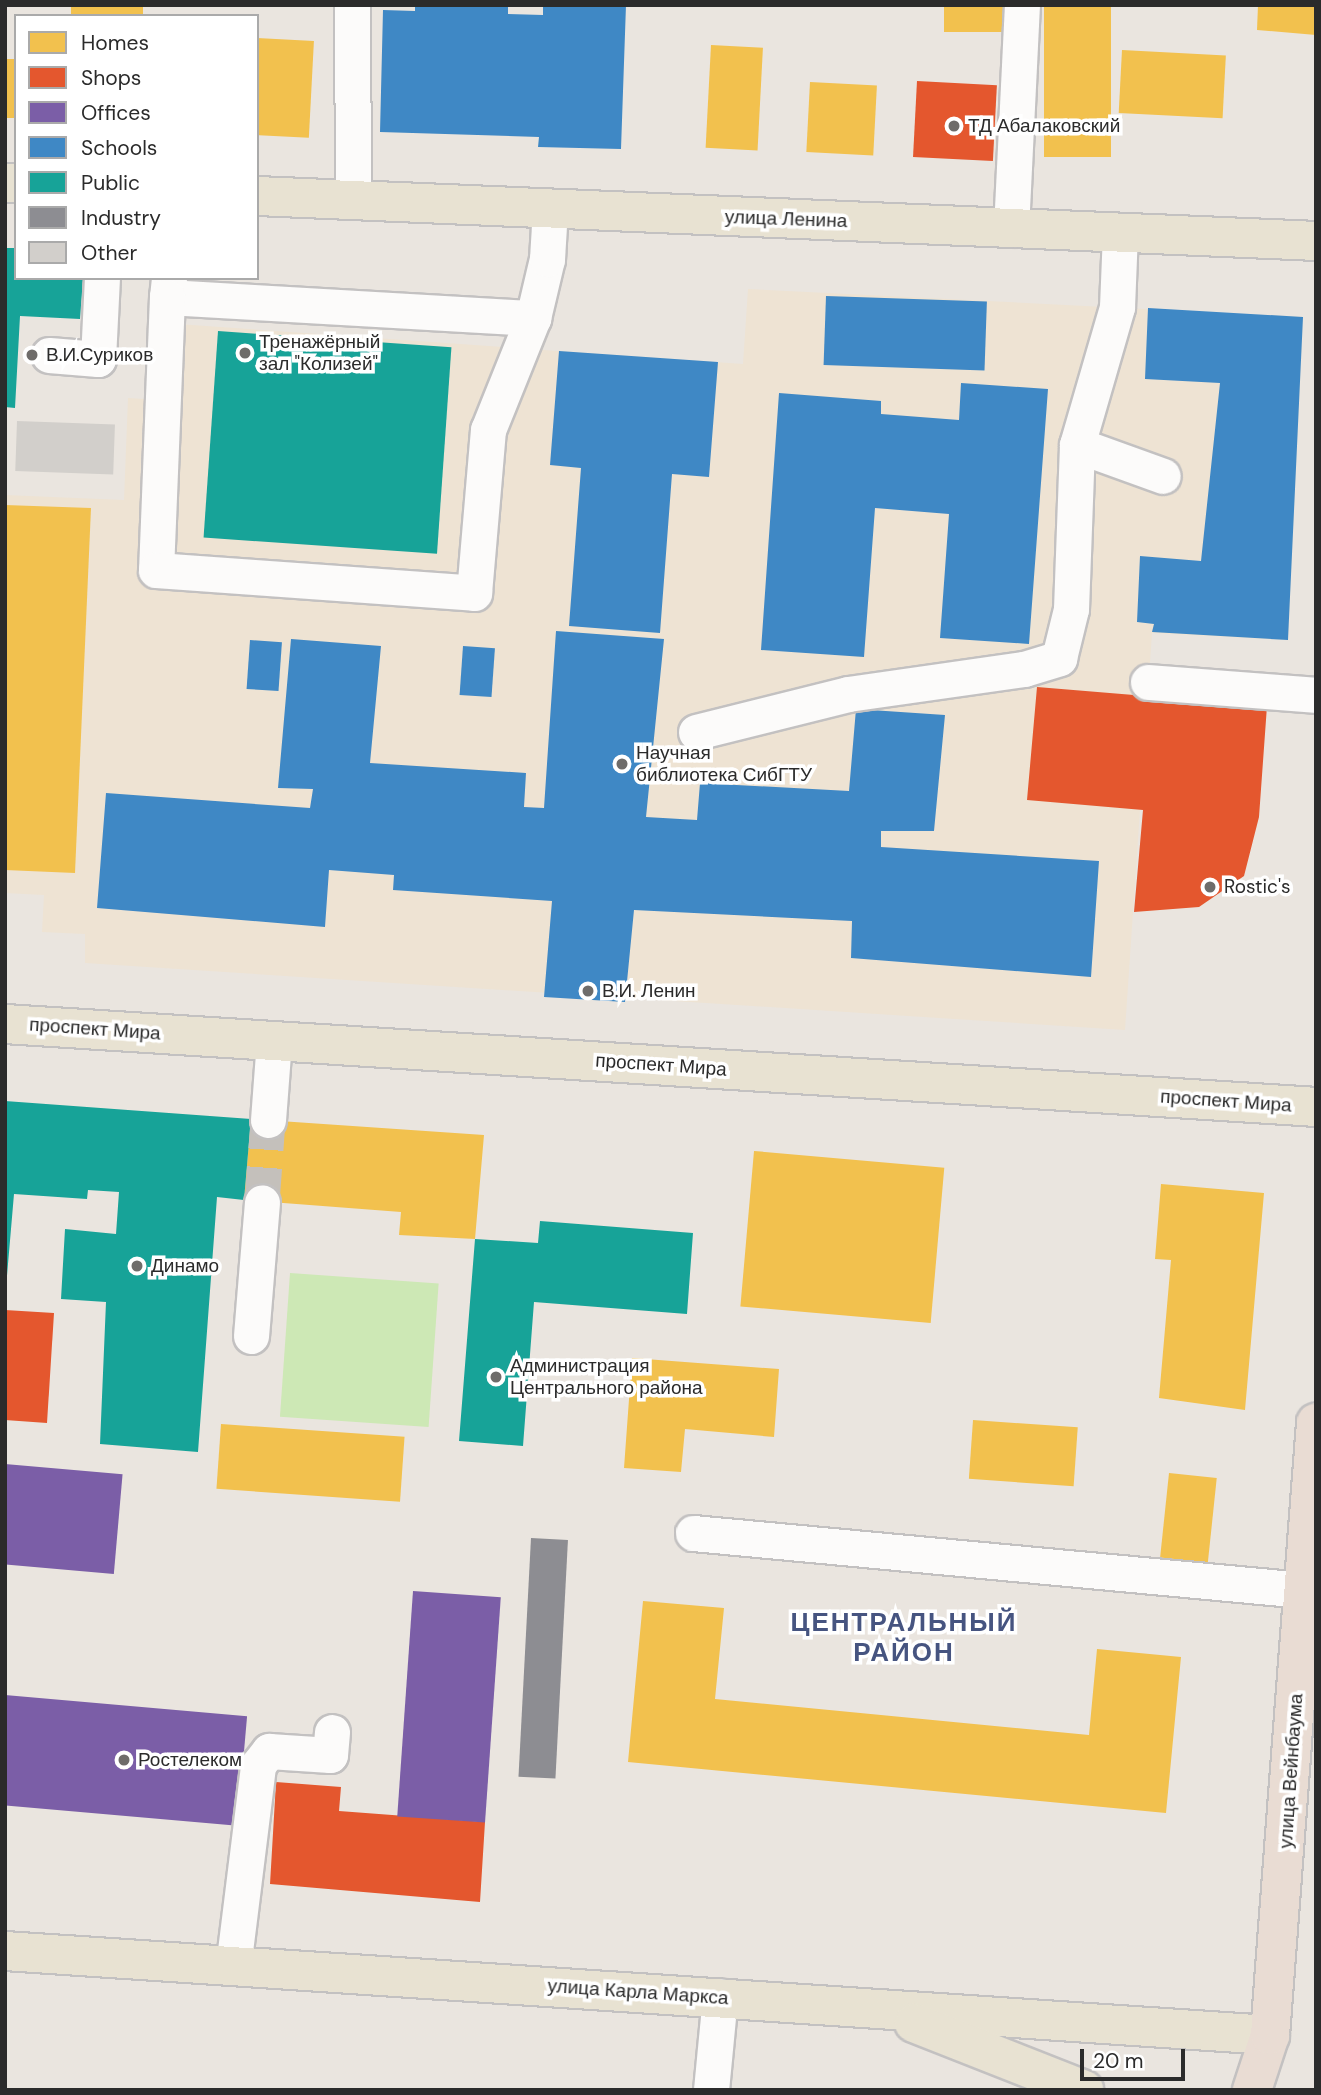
<!DOCTYPE html>
<html>
<head>
<meta charset="utf-8">
<style>
	body { margin:0 }
	#map { position:relative; width:1321px; height:2095px; overflow:hidden; background:#eae5df; font-family:"DM Sans",sans-serif }
	div>[style] { position:absolute }
	[style*='--x'] { left:calc(var(--x)*1px); top:calc(var(--y)*1px); width:calc(var(--w)*1px); rotate:calc(var(--a)*1deg) }
	.education>* { inset:0; background:#eee3d3 }
	.green>* { inset:0; background:#cde8b5; transform-origin:0 0 }
	.homes>* { inset:0; background:#f2c14e; transform-origin:0 0 }
	.shops>* { inset:0; background:#e4572e; transform-origin:0 0 }
	.offices>* { inset:0; background:#7b5ea7; transform-origin:0 0 }
	.schools>* { inset:0; background:#3f88c5; transform-origin:0 0 }
	.public>* { inset:0; background:#17a398; transform-origin:0 0 }
	.industry>* { inset:0; background:#8d8d92; transform-origin:0 0 }
	.building>* { inset:0; background:#d2cfcb; transform-origin:0 0 }
	.minor-tunnel>* { height:35px; margin-top:-17.5px; transform-origin:0; background:repeating-linear-gradient(90deg,#c4c0bb 0 35px,transparent 0 53px) }
	.roads { filter:drop-shadow(2px 0 #c3c1c1) drop-shadow(-2px 0 #c3c1c1) drop-shadow(0 2px #c3c1c1) drop-shadow(0 -2px #c3c1c1) }
	.minor>* { height:35px; margin:-17.5px; padding:0 17.5px; transform-origin:17.5px; border-radius:17.5px; background:#fcfbfa }
	.major>* { height:38px; margin:-19px; padding:0 19px; transform-origin:19px; border-radius:19px; background:#e8e2d2 }
	.highway>* { height:38px; margin:-19px; padding:0 19px; transform-origin:19px; border-radius:19px; background:#e9dcd3 }
	.dots>* { width:19px; height:19px; translate:-50% -50%; box-sizing:border-box; border:4px solid #fff; border-radius:50% }
	span { translate:-50% -50%; white-space:nowrap; text-align:center; line-height:1.15; -webkit-text-stroke:7px #fff; paint-order:stroke }
	.poi-label { font-size:19px; color:#2b2b2b }
	.left { translate:0 -50%; text-align:left }
	.street-label { font-size:19px; color:#2b2b2b }
	.district-label { font-size:26px; color:#465480; font-weight:700; letter-spacing:2px }
	.frame { position:absolute; inset:0; border:7px solid #2b2b2b; pointer-events:none }
	.legend { position:absolute; left:14px; top:14px; width:245px; height:266px; box-sizing:border-box; background:#fff; border:2px solid #aaa; margin:0; padding:9px 12px; list-style:none; font-size:21px; color:#2b2b2b }
	.legend li { display:flex; align-items:center; gap:14px; height:35px }
	.legend b { width:35px; border:2px solid #aaa }
	.scale { position:absolute; left:1080px; top:2049px; width:105px; height:32px; box-sizing:border-box; border:4px solid #2b2b2b; border-top:0; padding-left:9px; font-size:21px; line-height:24px; white-space:nowrap; color:#2b2b2b; -webkit-text-stroke:5px #fff; paint-order:stroke }
</style>
</head>
<body>
<div id="map">
	<div class="education">
		<div style="clip-path:polygon(748px 289px,1303px 317px,1288px 640px,1152px 633px,1125px 1030px,85px 963px,85px 934px,42px 932px,44px 895px,5px 893px,5px 495px,124px 500px,128px 398px,144px 399px,149px 322px,743px 364px)"></div>
	</div>
	<div class="green">
		<div style="left:290px;top:1273px;width:149px;height:144px;rotate:4deg"></div>
	</div>
	<div class="homes">
		<div style="left:71px;top:5px;width:72px;height:11px"></div>
		<div style="left:944px;top:5px;width:61px;height:27px"></div>
		<div style="left:1044px;top:5px;width:67px;height:152px"></div>
		<div style="clip-path:polygon(1258px 5px,1316px 5px,1316px 35px,1257px 30px)"></div>
		<div style="left:257px;top:38px;width:57px;height:97px;rotate:3deg"></div>
		<div style="left:711px;top:45px;width:52px;height:103px;rotate:3deg"></div>
		<div style="left:1122px;top:50px;width:104px;height:63px;rotate:3deg"></div>
		<div style="left:5px;top:59px;width:11px;height:59px"></div>
		<div style="left:810px;top:82px;width:67px;height:70px;rotate:3deg"></div>
		<div style="clip-path:polygon(5px 505px,91px 508px,75px 873px,5px 870px)"></div>
		<div style="clip-path:polygon(251px 1119px,484px 1135px,475px 1239px,399px 1235px,401px 1212px,244px 1200px)"></div>
		<div style="left:754px;top:1151px;width:191px;height:156px;rotate:5deg"></div>
		<div style="clip-path:polygon(1161px 1184px,1264px 1193px,1245px 1410px,1159px 1398px,1171px 1260px,1155px 1259px)"></div>
		<div style="clip-path:polygon(632px 1358px,779px 1369px,774px 1437px,685px 1429px,681px 1472px,624px 1468px)"></div>
		<div style="left:973px;top:1420px;width:105px;height:59px;rotate:4deg"></div>
		<div style="left:221px;top:1424px;width:184px;height:65px;rotate:4deg"></div>
		<div style="left:1169px;top:1473px;width:48px;height:85px;rotate:6deg"></div>
		<div style="clip-path:polygon(643px 1601px,724px 1608px,715px 1699px,1089px 1735px,1097px 1649px,1181px 1657px,1166px 1813px,628px 1762px)"></div>
	</div>
	<div class="shops">
		<div style="left:917px;top:81px;width:80px;height:76px;rotate:3deg"></div>
		<div style="clip-path:polygon(1037px 687px,1267px 706px,1259px 817px,1244px 876px,1199px 907px,1134px 912px,1143px 810px,1027px 800px)"></div>
		<div style="clip-path:polygon(5px 1310px,54px 1313px,47px 1423px,5px 1420px)"></div>
		<div style="clip-path:polygon(276px 1782px,341px 1787px,339px 1811px,485px 1822px,480px 1902px,270px 1884px)"></div>
	</div>
	<div class="offices">
		<div style="left:5px;top:1464px;width:118px;height:100px;rotate:5deg"></div>
		<div style="left:413px;top:1591px;width:88px;height:226px;rotate:4deg"></div>
		<div style="left:5px;top:1695px;width:243px;height:110px;rotate:5deg"></div>
	</div>
	<div class="schools">
		<div style="clip-path:polygon(415px 5px,508px 5px,508px 14px,543px 15px,543px 5px,626px 5px,621px 149px,538px 147px,539px 137px,380px 132px,383px 10px,415px 11px)"></div>
		<div style="left:826px;top:296px;width:161px;height:69px;rotate:2deg"></div>
		<div style="clip-path:polygon(1148px 308px,1303px 317px,1288px 640px,1152px 632px,1154px 624px,1137px 622px,1140px 556px,1201px 561px,1220px 383px,1145px 379px)"></div>
		<div style="clip-path:polygon(559px 351px,718px 362px,709px 477px,672px 474px,660px 633px,569px 626px,581px 468px,550px 465px)"></div>
		<div style="clip-path:polygon(961px 383px,1048px 389px,1029px 644px,940px 638px,949px 514px,875px 508px,864px 657px,761px 650px,779px 393px,881px 401px,881px 414px,959px 420px)"></div>
		<div style="clip-path:polygon(556px 631px,664px 639px,646px 817px,697px 820px,700px 783px,849px 791px,856px 709px,945px 715px,934px 831px,881px 831px,881px 847px,1099px 861px,1091px 977px,851px 958px,852px 921px,634px 910px,625px 1002px,544px 997px,552px 901px,393px 890px,394px 875px,329px 870px,325px 927px,97px 908px,106px 793px,310px 808px,313px 789px,278px 788px,291px 639px,381px 646px,370px 763px,526px 773px,524px 807px,544px 808px)"></div>
		<div style="left:250px;top:640px;width:32px;height:49px;rotate:4deg"></div>
		<div style="left:463px;top:646px;width:32px;height:49px;rotate:4deg"></div>
	</div>
	<div class="public">
		<div style="clip-path:polygon(5px 248px,16px 248px,16px 278px,83px 278px,80px 319px,20px 316px,15px 408px,5px 407px)"></div>
		<div style="left:218px;top:331px;width:234px;height:207px;rotate:4deg"></div>
		<div style="clip-path:polygon(5px 1101px,251px 1119px,244px 1200px,217px 1197px,198px 1452px,100px 1444px,106px 1302px,61px 1299px,65px 1229px,116px 1234px,119px 1192px,88px 1190px,87px 1199px,14px 1194px,5px 1299px)"></div>
		<div style="clip-path:polygon(540px 1221px,693px 1233px,687px 1314px,534px 1302px,523px 1446px,459px 1441px,475px 1239px,538px 1243px)"></div>
	</div>
	<div class="industry">
		<div style="left:531px;top:1538px;width:37px;height:239px;rotate:3deg"></div>
	</div>
	<div class="building">
		<div style="left:17px;top:421px;width:98px;height:50px;rotate:2deg"></div>
	</div>
	<div class="minor-tunnel">
		<div style="--x:262;--y:1202;--w:82;--a:-85.8"></div>
	</div>
	<div class="roads">
		<div class="minor">
			<div style="--x:352;--y:5;--w:196;--a:89.7"></div>
			<div style="--x:1011;--y:229;--w:224;--a:-87.2"></div>
			<div style="--x:169;--y:278;--w:19;--a:96"></div>
			<div style="--x:167;--y:297;--w:367;--a:3.3"></div>
			<div style="--x:533;--y:318;--w:61;--a:-76.7"></div>
			<div style="--x:547;--y:259;--w:50;--a:-86.6"></div>
			<div style="--x:167;--y:297;--w:273;--a:92.3"></div>
			<div style="--x:156;--y:570;--w:319;--a:4.1"></div>
			<div style="--x:474;--y:593;--w:164;--a:-85.1"></div>
			<div style="--x:488;--y:430;--w:121;--a:-68.1"></div>
			<div style="--x:49;--y:355;--w:49;--a:4.7"></div>
			<div style="--x:98;--y:359;--w:81;--a:-87.2"></div>
			<div style="--x:1077;--y:445;--w:91;--a:19.8"></div>
			<div style="--x:1148;--y:682;--w:169;--a:4.4"></div>
			<div style="--x:696;--y:732;--w:157;--a:-14"></div>
			<div style="--x:848;--y:694;--w:178;--a:-8.1"></div>
			<div style="--x:1024;--y:669;--w:37;--a:-17"></div>
			<div style="--x:1059;--y:658;--w:50;--a:-76.2"></div>
			<div style="--x:1071;--y:609;--w:164;--a:-87.9"></div>
			<div style="--x:1077;--y:445;--w:144;--a:-73.8"></div>
			<div style="--x:1117;--y:307;--w:74;--a:-87.7"></div>
			<div style="--x:268;--y:1120;--w:79;--a:-85.7"></div>
			<div style="--x:251;--y:1336;--w:134;--a:-85.3"></div>
			<div style="--x:693;--y:1533;--w:613;--a:5.34"></div>
			<div style="--x:233;--y:1967;--w:204;--a:-82.9"></div>
			<div style="--x:258;--y:1765;--w:18;--a:-52"></div>
			<div style="--x:269;--y:1751;--w:61;--a:3.8"></div>
			<div style="--x:330;--y:1755;--w:23;--a:-85"></div>
			<div style="--x:711;--y:2090;--w:94;--a:-84.5"></div>
		</div>
		<div class="major">
			<div style="--x:5;--y:183;--w:11;--a:0"></div>
			<div style="--x:257;--y:196;--w:1060;--a:2.43"></div>
			<div style="--x:5;--y:1024;--w:1314;--a:3.62"></div>
			<div style="--x:5;--y:1951;--w:1268;--a:3.8"></div>
			<div style="--x:914;--y:2023;--w:183;--a:21.5"></div>
		</div>
		<div class="highway">
			<div style="--x:1252;--y:2090;--w:58;--a:-71.9"></div>
			<div style="--x:1270;--y:2035;--w:614;--a:-85.7"></div>
		</div>
	</div>
	<div class="dots">
		<div style="left:954px;top:126px;background:#6e6c6a"></div>
		<div style="left:245px;top:353px;background:#6e6c6a"></div>
		<div style="left:32px;top:355px;background:#6e6c6a"></div>
		<div style="left:622px;top:764px;background:#6e6c6a"></div>
		<div style="left:1210px;top:887px;background:#6e6c6a"></div>
		<div style="left:588px;top:991px;background:#6e6c6a"></div>
		<div style="left:137px;top:1266px;background:#6e6c6a"></div>
		<div style="left:496px;top:1377px;background:#6e6c6a"></div>
		<div style="left:124px;top:1760px;background:#6e6c6a"></div>
	</div>
	<div class="poi-label">
		<span class="left" style="left:968px;top:126px">ТД Абалаковский</span>
		<span class="left" style="left:259px;top:353px">Тренажёрный<br>зал "Колизей"</span>
		<span class="left" style="left:46px;top:355px">В.И.Суриков</span>
		<span class="left" style="left:636px;top:764px">Научная<br>библиотека СибГТУ</span>
		<span class="left" style="left:1224px;top:887px">Rostic's</span>
		<span class="left" style="left:602px;top:991px">В.И. Ленин</span>
		<span class="left" style="left:151px;top:1266px">Динамо</span>
		<span class="left" style="left:510px;top:1377px">Администрация<br>Центрального района</span>
		<span class="left" style="left:138px;top:1760px">Ростелеком</span>
	</div>
	<div class="street-label">
		<span style="left:786px;top:219px;rotate:2deg">улица Ленина</span>
		<span style="left:95px;top:1029px;rotate:4deg">проспект Мира</span>
		<span style="left:661px;top:1065px;rotate:4deg">проспект Мира</span>
		<span style="left:1226px;top:1101px;rotate:4deg">проспект Мира</span>
		<span style="left:1291px;top:1771px;rotate:-86deg">улица Вейнбаума</span>
		<span style="left:638px;top:1992px;rotate:4deg">улица Карла Маркса</span>
	</div>
	<div class="district-label">
		<span style="left:904px;top:1638px">ЦЕНТРАЛЬНЫЙ<br>РАЙОН</span>
	</div>
	<div class="frame"></div>
	<ul class="legend">
	<li><b style="height:19px;background:#f2c14e"></b>Homes</li>
	<li><b style="height:19px;background:#e4572e"></b>Shops</li>
	<li><b style="height:19px;background:#7b5ea7"></b>Offices</li>
	<li><b style="height:19px;background:#3f88c5"></b>Schools</li>
	<li><b style="height:19px;background:#17a398"></b>Public</li>
	<li><b style="height:19px;background:#8d8d92"></b>Industry</li>
	<li><b style="height:19px;background:#d2cfcb"></b>Other</li>
	</ul>
	<div class="scale">20 m</div>
</div>
</body>
</html>
